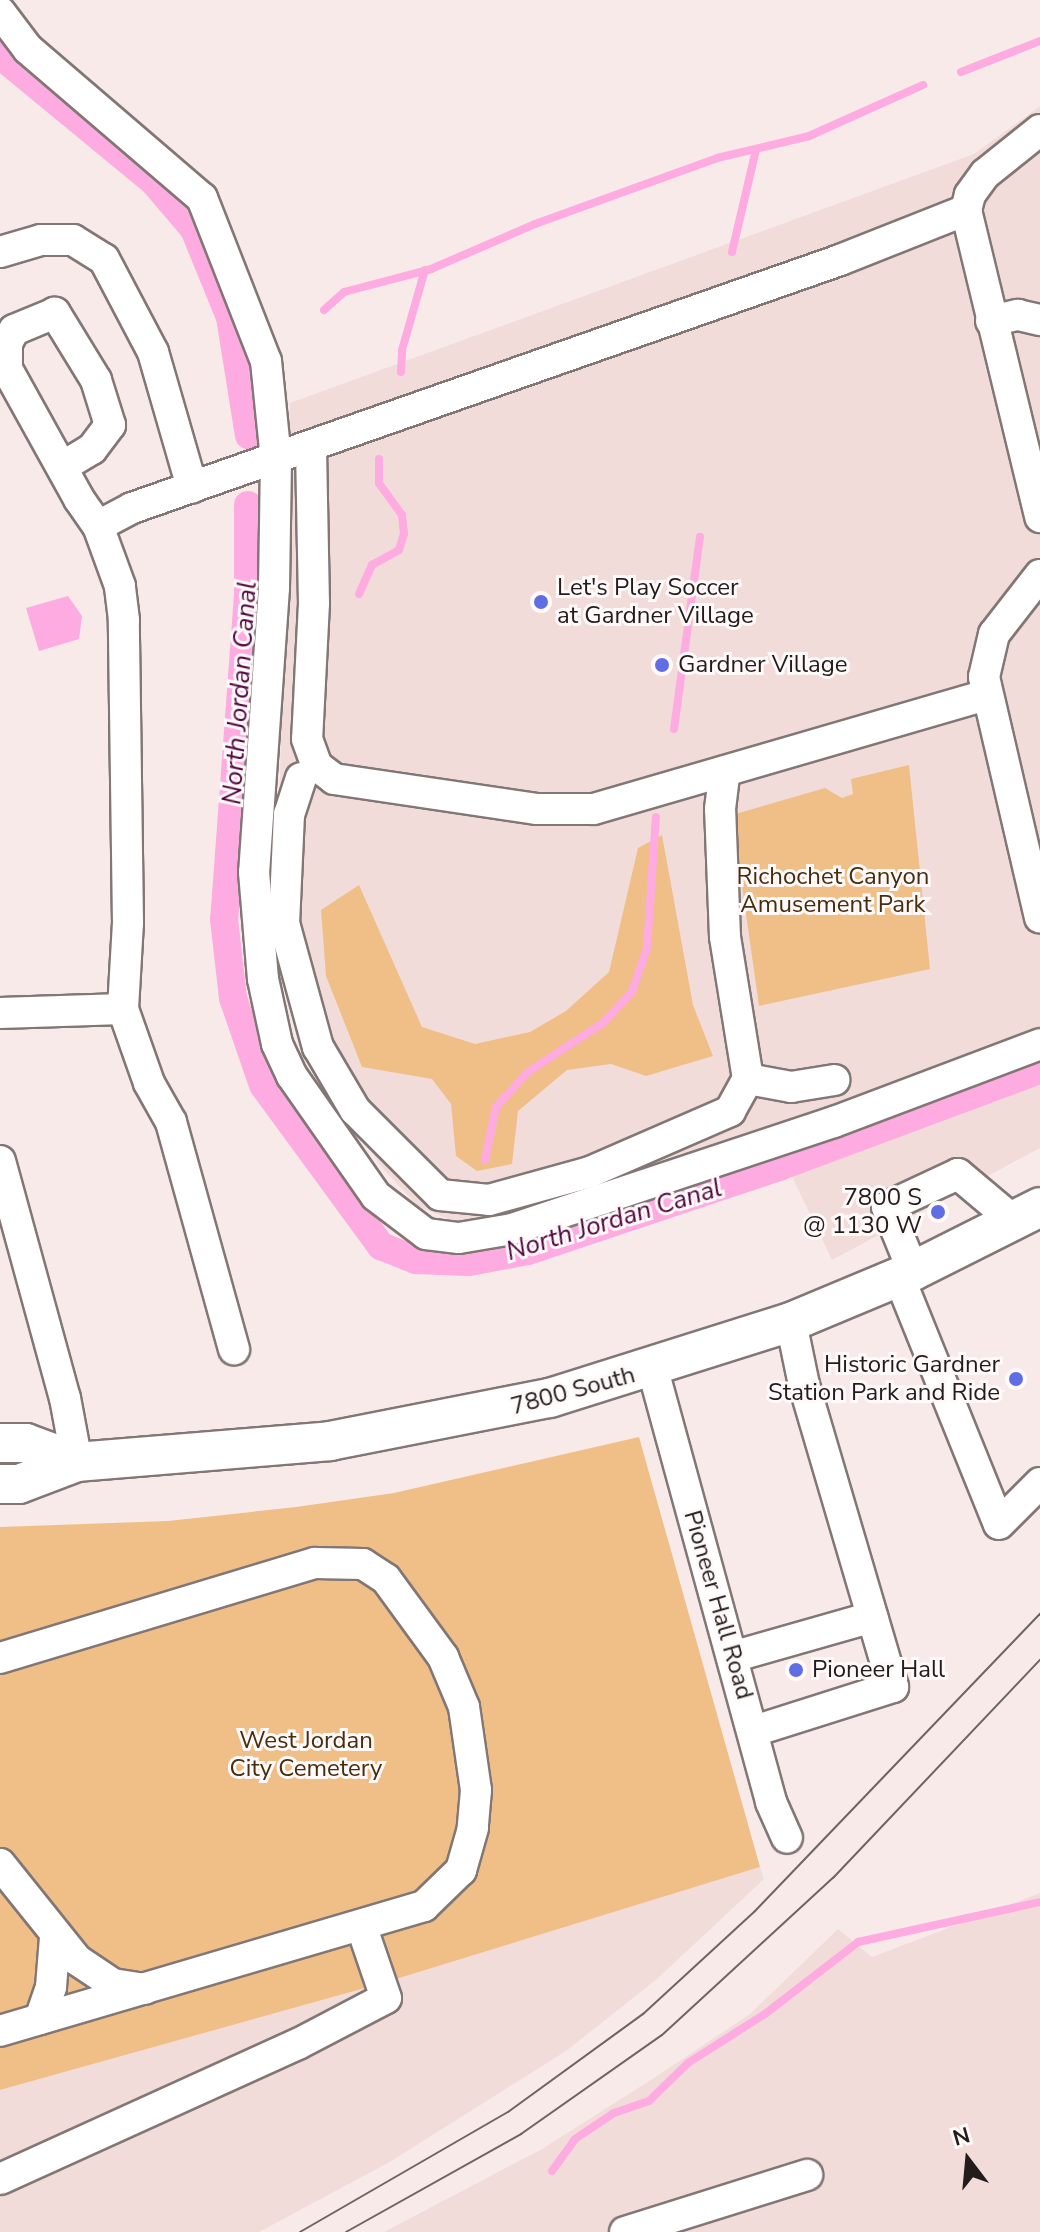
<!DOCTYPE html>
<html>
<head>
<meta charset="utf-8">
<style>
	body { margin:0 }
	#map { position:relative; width:1040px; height:2232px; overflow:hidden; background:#f8eae9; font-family:"Nunito Sans",sans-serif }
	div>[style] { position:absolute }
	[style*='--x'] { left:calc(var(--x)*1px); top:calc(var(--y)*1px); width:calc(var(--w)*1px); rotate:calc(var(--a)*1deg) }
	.built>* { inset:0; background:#f2dcda }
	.green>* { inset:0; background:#f0bf88 }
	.water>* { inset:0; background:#fdabe0 }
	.stream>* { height:8px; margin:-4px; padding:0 4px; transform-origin:4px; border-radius:4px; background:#fdabe0 }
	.canal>* { height:28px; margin:-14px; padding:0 14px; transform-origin:14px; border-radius:14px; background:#fdabe0 }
	.roads { filter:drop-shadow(2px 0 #827775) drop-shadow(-2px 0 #827775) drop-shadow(0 2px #827775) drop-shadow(0 -2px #827775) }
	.minor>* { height:30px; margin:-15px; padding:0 15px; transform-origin:15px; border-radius:15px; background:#fff }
	.major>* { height:38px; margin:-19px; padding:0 19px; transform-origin:19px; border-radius:19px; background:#fff }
	.tram>* { height:2px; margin:-1px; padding:0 1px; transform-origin:1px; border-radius:1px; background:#6c6463 }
	.dots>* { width:22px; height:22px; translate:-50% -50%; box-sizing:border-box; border:4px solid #fff9f9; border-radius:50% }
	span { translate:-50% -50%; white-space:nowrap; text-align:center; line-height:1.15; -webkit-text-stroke:6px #fff9f9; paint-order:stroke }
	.poi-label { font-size:24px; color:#221d1c }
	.left { translate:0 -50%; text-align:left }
	.right { translate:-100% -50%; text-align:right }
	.park-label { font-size:24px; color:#472d0d }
	.street-label { font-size:24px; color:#221d1c }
	.water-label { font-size:26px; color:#4f073e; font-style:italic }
	.north { position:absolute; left:928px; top:2120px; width:80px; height:80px; -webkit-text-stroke:6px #fff9f9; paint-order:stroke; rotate:344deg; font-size:22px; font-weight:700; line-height:32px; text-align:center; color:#221d1c }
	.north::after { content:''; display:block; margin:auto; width:28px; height:36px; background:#221d1c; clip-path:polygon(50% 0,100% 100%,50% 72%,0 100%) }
</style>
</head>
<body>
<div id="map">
	<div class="built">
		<div style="clip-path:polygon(1040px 106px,1040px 1148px,832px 1260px,775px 1141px,505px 1220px,456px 1222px,418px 1206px,383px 1169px,337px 1101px,276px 926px,290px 403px,974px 154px)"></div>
		<div style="clip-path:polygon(760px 1867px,764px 1879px,657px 1979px,566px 2051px,388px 2163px,259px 2232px,0 2232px,0 2090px,383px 1983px)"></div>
		<div style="clip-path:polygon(1040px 1893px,1040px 2232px,384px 2232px,542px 2149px,654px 2078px,750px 2014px,838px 1929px,872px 1957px)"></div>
	</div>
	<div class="green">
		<div style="clip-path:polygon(909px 765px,930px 969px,759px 1006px,732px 815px,825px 788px,842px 798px,853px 794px,851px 779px)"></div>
		<div style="clip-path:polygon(662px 835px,693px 1005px,713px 1056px,646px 1076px,611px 1064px,567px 1070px,518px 1111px,512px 1164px,477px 1171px,456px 1156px,451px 1104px,432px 1079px,362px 1067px,326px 976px,321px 910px,359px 885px,422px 1027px,475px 1044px,530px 1032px,566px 1011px,609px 972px,638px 848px)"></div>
		<div style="clip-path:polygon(639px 1437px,760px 1867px,383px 1983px,0 2090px,0 1527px,168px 1521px,296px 1507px,394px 1493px)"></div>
	</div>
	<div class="water">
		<div style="clip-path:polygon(68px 596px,82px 616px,79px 639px,39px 651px,26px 608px)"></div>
	</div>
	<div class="stream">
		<div style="--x:961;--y:72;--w:85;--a:-21.4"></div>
		<div style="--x:732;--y:252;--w:105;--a:-76.8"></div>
		<div style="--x:324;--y:310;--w:27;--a:-42"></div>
		<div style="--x:344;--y:292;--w:90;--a:-14.8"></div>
		<div style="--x:431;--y:269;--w:113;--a:-23.4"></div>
		<div style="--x:535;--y:224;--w:194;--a:-19.9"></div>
		<div style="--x:717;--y:158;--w:95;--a:-13.4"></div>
		<div style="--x:809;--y:136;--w:125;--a:-24.1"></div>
		<div style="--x:401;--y:372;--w:22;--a:-87"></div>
		<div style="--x:402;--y:350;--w:83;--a:-74"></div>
		<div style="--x:359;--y:594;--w:32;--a:-66"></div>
		<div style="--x:372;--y:565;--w:31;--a:-29"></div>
		<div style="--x:399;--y:550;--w:17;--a:-73"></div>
		<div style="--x:404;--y:534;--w:19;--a:-96"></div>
		<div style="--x:402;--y:515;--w:39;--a:-126"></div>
		<div style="--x:379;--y:483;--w:24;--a:-90"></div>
		<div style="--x:674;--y:729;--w:194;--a:-82.3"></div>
		<div style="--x:485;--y:1160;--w:54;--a:-78.3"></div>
		<div style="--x:496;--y:1107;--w:47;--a:-47.6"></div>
		<div style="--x:528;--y:1072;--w:90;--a:-33.2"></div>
		<div style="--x:603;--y:1023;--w:42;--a:-46.9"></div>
		<div style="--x:632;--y:992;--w:46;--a:-71.2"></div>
		<div style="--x:647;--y:948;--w:131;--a:-86.1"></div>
		<div style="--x:552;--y:2171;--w:39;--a:-54"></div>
		<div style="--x:575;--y:2139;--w:47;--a:-33.7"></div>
		<div style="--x:614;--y:2113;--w:37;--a:-19"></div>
		<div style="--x:649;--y:2101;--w:54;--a:-44.3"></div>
		<div style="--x:688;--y:2063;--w:91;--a:-32.5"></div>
		<div style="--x:765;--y:2014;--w:118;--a:-37.7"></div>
		<div style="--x:858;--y:1942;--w:186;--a:-12.4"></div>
	</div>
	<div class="canal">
		<div style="--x:0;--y:55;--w:198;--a:39.5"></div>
		<div style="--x:153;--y:181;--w:63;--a:49.5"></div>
		<div style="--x:194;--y:229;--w:95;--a:67.8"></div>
		<div style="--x:230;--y:317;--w:120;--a:80.9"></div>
		<div style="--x:248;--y:505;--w:90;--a:90"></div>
		<div style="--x:248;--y:595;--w:325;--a:94.2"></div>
		<div style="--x:224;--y:919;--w:80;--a:83.5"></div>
		<div style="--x:233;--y:998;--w:92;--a:71"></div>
		<div style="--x:263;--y:1085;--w:200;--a:53.8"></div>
		<div style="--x:381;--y:1246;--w:38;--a:22"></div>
		<div style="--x:416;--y:1260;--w:53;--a:2.2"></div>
		<div style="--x:469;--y:1262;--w:60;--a:-10.6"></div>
		<div style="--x:528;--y:1251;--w:265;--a:-18.5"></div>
		<div style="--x:779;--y:1167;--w:278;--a:-20.4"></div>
	</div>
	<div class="roads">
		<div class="minor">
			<div style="--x:0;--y:12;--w:46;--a:52.9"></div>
			<div style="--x:28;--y:49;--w:229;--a:40.6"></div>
			<div style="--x:202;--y:198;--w:175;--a:68.6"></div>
			<div style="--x:266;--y:361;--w:100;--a:84.2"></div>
			<div style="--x:276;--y:460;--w:128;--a:90.9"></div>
			<div style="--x:274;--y:588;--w:285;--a:94"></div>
			<div style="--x:254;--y:872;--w:107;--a:85.2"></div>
			<div style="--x:263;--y:979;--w:66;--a:77.8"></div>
			<div style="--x:277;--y:1044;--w:35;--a:65"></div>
			<div style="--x:292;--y:1076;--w:146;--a:55"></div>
			<div style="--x:376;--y:1196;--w:63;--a:37.2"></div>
			<div style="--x:426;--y:1234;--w:33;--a:7"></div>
			<div style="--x:459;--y:1238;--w:54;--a:-9.6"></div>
			<div style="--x:512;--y:1229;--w:339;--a:-18.4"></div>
			<div style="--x:834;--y:1122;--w:220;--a:-20.7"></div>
			<div style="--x:1040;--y:130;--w:70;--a:141.3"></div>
			<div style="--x:985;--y:174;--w:26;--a:126"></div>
			<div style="--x:970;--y:195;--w:16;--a:105"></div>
			<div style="--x:966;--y:210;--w:316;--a:76.4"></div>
			<div style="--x:0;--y:252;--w:43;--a:-16.3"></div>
			<div style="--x:41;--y:240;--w:32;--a:0"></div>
			<div style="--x:73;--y:240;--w:36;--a:32"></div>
			<div style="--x:104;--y:259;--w:105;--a:62.2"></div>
			<div style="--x:153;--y:352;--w:141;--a:73.9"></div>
			<div style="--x:991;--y:321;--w:28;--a:-13"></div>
			<div style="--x:1018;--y:315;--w:23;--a:13"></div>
			<div style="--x:311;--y:448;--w:155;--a:88.9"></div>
			<div style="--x:314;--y:603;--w:136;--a:92.9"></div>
			<div style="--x:307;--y:739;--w:29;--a:70"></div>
			<div style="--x:317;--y:766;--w:21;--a:37"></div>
			<div style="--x:334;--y:779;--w:204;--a:8.4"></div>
			<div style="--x:536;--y:809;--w:58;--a:0"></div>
			<div style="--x:594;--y:809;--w:409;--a:-16.2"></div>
			<div style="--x:62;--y:467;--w:35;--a:-31"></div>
			<div style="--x:92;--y:449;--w:30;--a:-53"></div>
			<div style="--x:110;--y:425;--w:47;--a:-107.3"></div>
			<div style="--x:96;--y:380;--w:79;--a:-121.5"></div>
			<div style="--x:55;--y:313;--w:44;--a:157.5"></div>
			<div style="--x:14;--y:330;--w:15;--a:118"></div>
			<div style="--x:7;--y:343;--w:26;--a:90"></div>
			<div style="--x:7;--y:369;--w:149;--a:61"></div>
			<div style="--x:79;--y:499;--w:33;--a:55"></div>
			<div style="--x:1040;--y:575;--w:75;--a:127.9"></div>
			<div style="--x:994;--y:634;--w:44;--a:103.1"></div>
			<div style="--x:984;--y:677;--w:247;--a:76.9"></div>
			<div style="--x:301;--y:778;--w:38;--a:108"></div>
			<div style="--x:289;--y:814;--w:109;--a:92.6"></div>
			<div style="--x:284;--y:923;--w:129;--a:74.7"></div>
			<div style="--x:318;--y:1047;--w:73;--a:59.6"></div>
			<div style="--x:355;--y:1110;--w:120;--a:45"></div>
			<div style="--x:440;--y:1195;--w:49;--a:5.8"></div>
			<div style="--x:489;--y:1200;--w:105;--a:-15.5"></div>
			<div style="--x:590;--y:1172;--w:153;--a:-23.5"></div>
			<div style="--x:730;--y:1111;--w:37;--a:-61"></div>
			<div style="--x:748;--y:1079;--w:144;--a:-99.2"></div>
			<div style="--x:725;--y:937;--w:128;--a:-92.2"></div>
			<div style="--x:720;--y:809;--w:38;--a:-83"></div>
			<div style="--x:123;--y:1009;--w:78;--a:70.6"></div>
			<div style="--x:149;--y:1083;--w:45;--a:60.6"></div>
			<div style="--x:171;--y:1122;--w:236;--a:74.5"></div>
			<div style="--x:0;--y:1013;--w:123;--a:-1.9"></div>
			<div style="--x:123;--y:1009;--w:86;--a:-86.7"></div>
			<div style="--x:128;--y:923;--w:303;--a:-90.8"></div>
			<div style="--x:124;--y:620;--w:34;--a:-97"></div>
			<div style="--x:120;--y:586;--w:64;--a:-110.1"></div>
			<div style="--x:98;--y:526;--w:38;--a:-28"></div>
			<div style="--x:132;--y:508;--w:750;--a:-19.3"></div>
			<div style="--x:840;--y:260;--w:136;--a:-21.6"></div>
			<div style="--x:748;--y:1079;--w:44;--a:10.5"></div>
			<div style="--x:791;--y:1087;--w:44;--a:-9.2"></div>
			<div style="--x:0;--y:1161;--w:246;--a:74.7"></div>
			<div style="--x:65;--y:1398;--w:65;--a:79.4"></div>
			<div style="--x:913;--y:1271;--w:69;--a:-112.1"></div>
			<div style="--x:887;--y:1207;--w:78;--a:-24.9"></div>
			<div style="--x:958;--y:1174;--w:73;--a:40"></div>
			<div style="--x:899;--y:1277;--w:266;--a:68"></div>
			<div style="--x:999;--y:1524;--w:58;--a:-45"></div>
			<div style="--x:653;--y:1370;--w:448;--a:74.7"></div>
			<div style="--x:771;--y:1802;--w:39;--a:66"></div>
			<div style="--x:732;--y:1657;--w:146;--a:-15.9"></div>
			<div style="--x:0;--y:1658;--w:329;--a:-16.8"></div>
			<div style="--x:315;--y:1563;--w:48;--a:1.2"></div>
			<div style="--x:363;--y:1564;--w:27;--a:33"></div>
			<div style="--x:386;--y:1579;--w:97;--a:53.8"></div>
			<div style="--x:443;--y:1657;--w:54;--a:67.2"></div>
			<div style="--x:464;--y:1707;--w:84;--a:81.8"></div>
			<div style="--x:476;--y:1790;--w:38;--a:95"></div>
			<div style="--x:473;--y:1828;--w:44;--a:105.9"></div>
			<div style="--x:461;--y:1870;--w:52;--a:135.8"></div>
			<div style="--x:424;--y:1906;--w:442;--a:163.6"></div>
			<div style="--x:754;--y:1731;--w:146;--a:-17.6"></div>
			<div style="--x:893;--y:1687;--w:315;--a:-106.4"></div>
			<div style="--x:804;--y:1385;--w:64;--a:-101.7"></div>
			<div style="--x:0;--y:1864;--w:123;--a:51.3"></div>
			<div style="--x:77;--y:1960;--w:43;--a:33.7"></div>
			<div style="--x:113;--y:1984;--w:32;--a:9"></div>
			<div style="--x:40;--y:2019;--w:34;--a:-71"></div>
			<div style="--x:51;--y:1987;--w:50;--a:-85.4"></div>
			<div style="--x:0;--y:2179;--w:327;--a:-24.4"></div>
			<div style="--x:298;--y:2044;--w:99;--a:-27.6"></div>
			<div style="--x:386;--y:1998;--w:74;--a:-108.9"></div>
			<div style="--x:625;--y:2232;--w:191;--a:-17.4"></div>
		</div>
		<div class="major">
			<div style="--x:0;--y:1443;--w:26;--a:0"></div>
			<div style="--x:26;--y:1443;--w:54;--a:20.4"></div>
			<div style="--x:0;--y:1484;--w:19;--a:0"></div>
			<div style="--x:19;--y:1484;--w:62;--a:-20.8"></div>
			<div style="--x:77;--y:1462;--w:254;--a:-4.7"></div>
			<div style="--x:330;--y:1441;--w:224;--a:-11.1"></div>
			<div style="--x:550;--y:1398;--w:253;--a:-17.5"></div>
			<div style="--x:791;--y:1322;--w:132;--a:-22.7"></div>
			<div style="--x:913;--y:1271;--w:142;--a:-26.7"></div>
		</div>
	</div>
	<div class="tram">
		<div style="--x:300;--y:2232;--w:240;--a:-30"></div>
		<div style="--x:508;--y:2112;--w:167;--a:-36"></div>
		<div style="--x:643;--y:2014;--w:152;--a:-42.6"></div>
		<div style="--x:755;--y:1911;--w:412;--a:-46.2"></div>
		<div style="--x:346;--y:2232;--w:201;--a:-29.2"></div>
		<div style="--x:521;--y:2134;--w:172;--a:-35.1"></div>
		<div style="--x:662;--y:2035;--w:232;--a:-42.6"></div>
		<div style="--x:833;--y:1878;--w:301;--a:-46.5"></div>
	</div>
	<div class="dots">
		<div style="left:541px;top:602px;background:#606ee5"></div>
		<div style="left:662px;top:665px;background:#606ee5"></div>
		<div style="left:938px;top:1212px;background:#606ee5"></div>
		<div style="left:1016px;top:1379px;background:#606ee5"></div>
		<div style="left:796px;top:1670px;background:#606ee5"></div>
	</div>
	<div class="poi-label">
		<span class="left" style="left:557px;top:602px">Let's Play Soccer<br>at Gardner Village</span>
		<span class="left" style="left:678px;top:665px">Gardner Village</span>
		<span class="right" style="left:922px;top:1212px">7800 S<br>@ 1130 W</span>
		<span class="right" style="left:1000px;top:1379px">Historic Gardner<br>Station Park and Ride</span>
		<span class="left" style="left:812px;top:1670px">Pioneer Hall</span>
	</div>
	<div class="park-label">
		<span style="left:833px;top:891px">Richochet Canyon<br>Amusement Park</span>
		<span style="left:306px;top:1755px">West Jordan<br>City Cemetery</span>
	</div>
	<div class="street-label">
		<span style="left:573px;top:1391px;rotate:-15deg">7800 South</span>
		<span style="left:718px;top:1605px;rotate:74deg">Pioneer Hall Road</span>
	</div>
	<div class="water-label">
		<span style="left:240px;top:693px;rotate:-86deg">North Jordan Canal</span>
		<span style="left:614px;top:1220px;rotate:-17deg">North Jordan Canal</span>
	</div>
	<div class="north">N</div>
</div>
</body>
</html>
